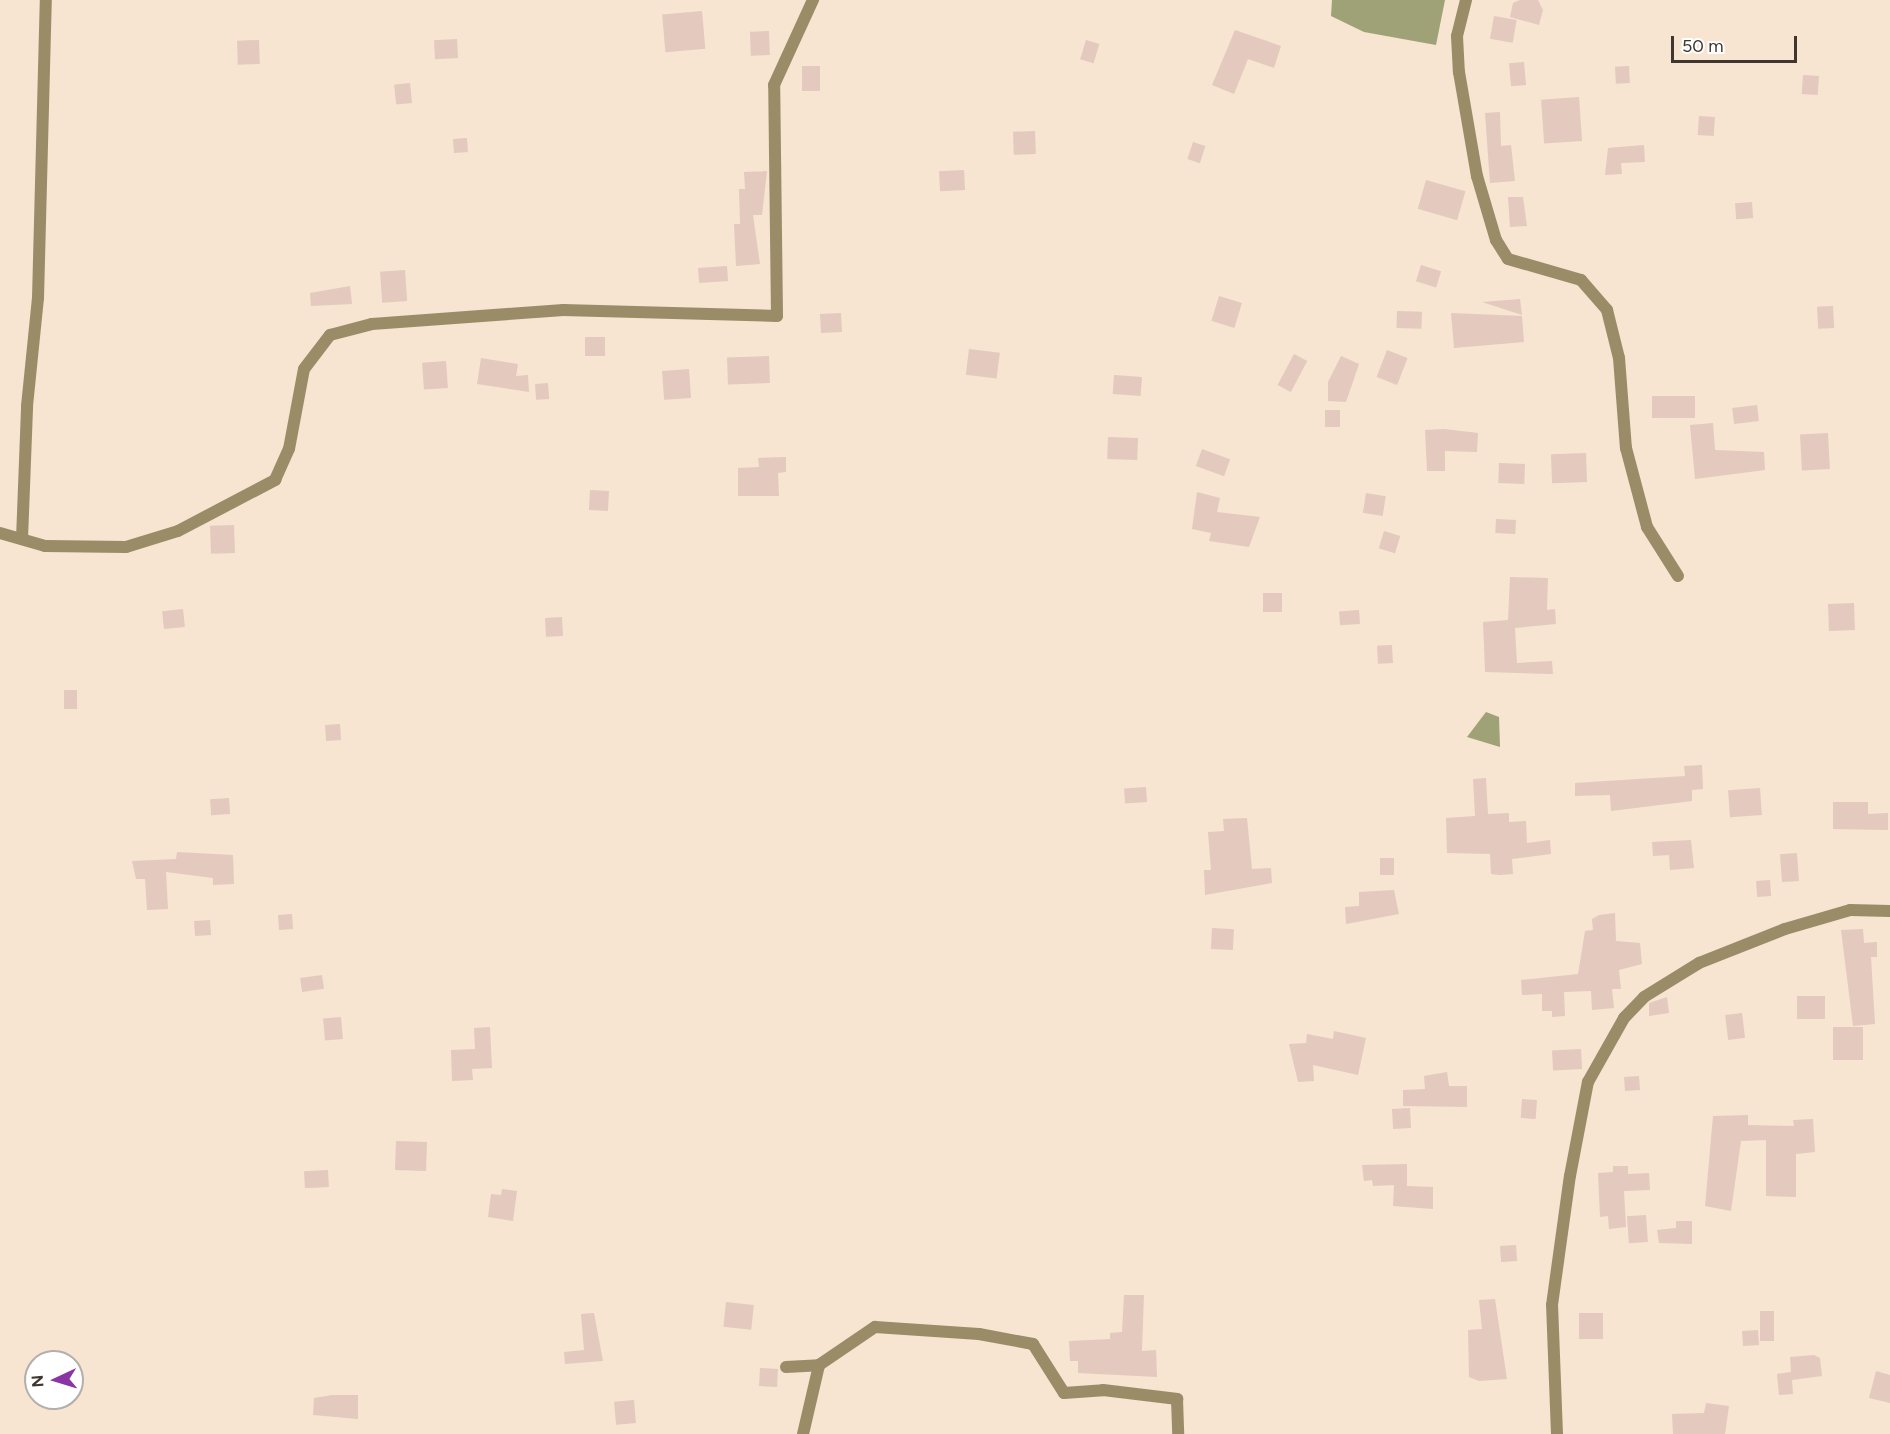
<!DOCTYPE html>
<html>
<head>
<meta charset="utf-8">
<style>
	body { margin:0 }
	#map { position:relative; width:1890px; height:1434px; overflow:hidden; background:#f7e4d1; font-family:Figtree,sans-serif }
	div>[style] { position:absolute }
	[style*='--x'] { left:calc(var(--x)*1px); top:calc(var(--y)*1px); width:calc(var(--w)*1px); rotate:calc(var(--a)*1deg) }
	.water>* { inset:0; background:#9fa176 }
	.building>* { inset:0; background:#e3c9be; transform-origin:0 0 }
	.street>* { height:12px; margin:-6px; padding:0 6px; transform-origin:6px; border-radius:6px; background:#9b8c68 }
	span { translate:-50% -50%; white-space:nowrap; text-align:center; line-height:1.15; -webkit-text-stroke:6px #fff; paint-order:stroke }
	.north { position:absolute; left:24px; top:1350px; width:60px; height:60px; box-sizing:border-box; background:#fff; border:2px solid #b2afac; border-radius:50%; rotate:266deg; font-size:16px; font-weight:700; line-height:24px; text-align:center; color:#3e362f }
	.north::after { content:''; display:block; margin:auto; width:21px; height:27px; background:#8935a3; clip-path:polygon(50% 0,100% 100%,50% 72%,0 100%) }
	.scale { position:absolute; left:1671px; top:36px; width:126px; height:27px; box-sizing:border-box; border:3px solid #3e362f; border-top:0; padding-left:8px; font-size:18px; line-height:21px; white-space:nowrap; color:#3e362f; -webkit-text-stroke:4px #fff; paint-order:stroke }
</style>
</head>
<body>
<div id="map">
	<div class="water">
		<div style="clip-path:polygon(1332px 0,1445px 0,1436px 45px,1364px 32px,1331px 16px)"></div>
		<div style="clip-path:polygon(1486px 712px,1499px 717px,1500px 747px,1467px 737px)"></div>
	</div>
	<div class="building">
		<div style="clip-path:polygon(1520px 0,1538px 0,1543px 10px,1539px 25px,1510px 17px,1513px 3px)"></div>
		<div style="left:702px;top:11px;width:38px;height:40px;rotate:85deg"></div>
		<div style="left:1494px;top:16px;width:23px;height:23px;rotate:10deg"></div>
		<div style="clip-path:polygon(1235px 30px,1281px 46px,1274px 68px,1248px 59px,1234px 94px,1212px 85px)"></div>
		<div style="left:769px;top:31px;width:24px;height:19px;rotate:88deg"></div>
		<div style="left:457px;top:39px;width:19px;height:23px;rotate:87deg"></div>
		<div style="left:259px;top:40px;width:24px;height:22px;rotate:88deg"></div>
		<div style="left:1086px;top:40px;width:14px;height:20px;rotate:17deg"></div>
		<div style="left:1524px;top:62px;width:23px;height:15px;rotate:85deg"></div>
		<div style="left:802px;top:66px;width:18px;height:25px"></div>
		<div style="left:1629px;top:66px;width:17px;height:14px;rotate:87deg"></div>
		<div style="left:1803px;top:75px;width:16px;height:19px;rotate:4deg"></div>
		<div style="left:410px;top:83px;width:20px;height:16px;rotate:84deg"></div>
		<div style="left:1579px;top:97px;width:44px;height:38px;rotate:86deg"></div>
		<div style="clip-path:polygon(1500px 112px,1501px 146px,1511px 145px,1515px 181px,1490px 183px,1485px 113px)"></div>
		<div style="left:1699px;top:116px;width:16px;height:19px;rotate:4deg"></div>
		<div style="left:1035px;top:131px;width:23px;height:22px;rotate:88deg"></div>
		<div style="left:467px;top:138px;width:14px;height:14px;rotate:86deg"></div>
		<div style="left:1193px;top:142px;width:13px;height:18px;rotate:18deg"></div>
		<div style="clip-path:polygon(1644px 145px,1645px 162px,1621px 163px,1622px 174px,1605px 175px,1608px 148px)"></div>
		<div style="left:964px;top:170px;width:20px;height:25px;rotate:87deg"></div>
		<div style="clip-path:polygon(767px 171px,762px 215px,753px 215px,760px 264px,736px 266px,734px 224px,740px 224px,739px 189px,745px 189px,744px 172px)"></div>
		<div style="left:1426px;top:180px;width:41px;height:30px;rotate:16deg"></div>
		<div style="clip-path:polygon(1508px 197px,1523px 197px,1527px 226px,1510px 227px)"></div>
		<div style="left:1752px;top:202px;width:16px;height:17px;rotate:86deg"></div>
		<div style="left:1421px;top:265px;width:21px;height:17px;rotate:17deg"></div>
		<div style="left:727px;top:266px;width:15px;height:29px;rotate:86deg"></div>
		<div style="left:405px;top:270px;width:31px;height:25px;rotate:86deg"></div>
		<div style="clip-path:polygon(350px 286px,352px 304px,311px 306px,310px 293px)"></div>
		<div style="left:1219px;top:296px;width:24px;height:26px;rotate:17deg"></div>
		<div style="clip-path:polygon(1520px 299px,1522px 315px,1482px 302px)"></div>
		<div style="left:1833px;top:306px;width:22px;height:16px;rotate:87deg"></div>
		<div style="left:1397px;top:311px;width:25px;height:17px;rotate:2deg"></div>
		<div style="left:841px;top:313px;width:19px;height:21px;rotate:87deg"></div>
		<div style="clip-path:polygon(1451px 313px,1522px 316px,1524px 342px,1454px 348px)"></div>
		<div style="left:585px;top:337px;width:20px;height:19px"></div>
		<div style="left:969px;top:349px;width:31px;height:26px;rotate:7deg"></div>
		<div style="left:1387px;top:350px;width:22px;height:29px;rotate:21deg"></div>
		<div style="left:1294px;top:354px;width:15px;height:35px;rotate:28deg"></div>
		<div style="left:769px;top:356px;width:27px;height:42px;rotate:88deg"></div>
		<div style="clip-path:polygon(1341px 356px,1359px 364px,1346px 402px,1328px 401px,1328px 382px)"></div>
		<div style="clip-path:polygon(481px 358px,518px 364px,516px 376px,528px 375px,529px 392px,477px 384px)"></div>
		<div style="left:446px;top:361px;width:27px;height:24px;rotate:86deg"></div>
		<div style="left:689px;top:369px;width:29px;height:27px;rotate:86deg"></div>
		<div style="left:1114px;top:375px;width:28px;height:19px;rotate:4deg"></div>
		<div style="left:548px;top:383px;width:16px;height:13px;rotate:86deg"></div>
		<div style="left:1652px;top:396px;width:43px;height:22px"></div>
		<div style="left:1757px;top:405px;width:16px;height:25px;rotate:83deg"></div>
		<div style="left:1325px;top:410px;width:15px;height:17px"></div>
		<div style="clip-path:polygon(1713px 423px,1715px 450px,1764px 452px,1765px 470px,1695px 479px,1690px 425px)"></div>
		<div style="clip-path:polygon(1444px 429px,1478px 433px,1477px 452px,1445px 451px,1445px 471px,1427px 471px,1425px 430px)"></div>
		<div style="left:1828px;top:433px;width:36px;height:28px;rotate:87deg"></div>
		<div style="left:1108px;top:437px;width:30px;height:22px;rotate:2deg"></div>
		<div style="left:1202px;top:449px;width:30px;height:18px;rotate:20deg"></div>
		<div style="left:1586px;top:453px;width:29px;height:35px;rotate:88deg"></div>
		<div style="clip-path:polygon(786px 457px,786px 472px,778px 473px,779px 496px,738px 496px,738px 468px,759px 467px,758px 458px)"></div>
		<div style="left:1499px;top:463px;width:26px;height:20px;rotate:2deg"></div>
		<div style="left:590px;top:490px;width:19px;height:20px;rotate:3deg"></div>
		<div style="clip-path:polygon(1197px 492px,1220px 498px,1217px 512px,1260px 517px,1249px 547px,1209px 541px,1211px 533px,1192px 529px)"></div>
		<div style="left:1366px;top:493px;width:20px;height:20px;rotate:9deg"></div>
		<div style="left:1496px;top:519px;width:20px;height:14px;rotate:3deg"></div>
		<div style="left:234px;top:525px;width:28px;height:24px;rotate:88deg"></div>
		<div style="left:1384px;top:531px;width:17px;height:18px;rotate:17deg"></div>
		<div style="clip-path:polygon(1510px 577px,1548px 578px,1547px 610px,1555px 609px,1556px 624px,1515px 628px,1517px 663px,1552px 661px,1553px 674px,1485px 672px,1483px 622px,1508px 620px)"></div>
		<div style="left:1263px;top:593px;width:19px;height:19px"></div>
		<div style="left:1854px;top:603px;width:27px;height:26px;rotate:88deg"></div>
		<div style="left:183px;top:609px;width:18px;height:21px;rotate:84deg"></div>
		<div style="left:1359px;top:610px;width:14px;height:20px;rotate:86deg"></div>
		<div style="left:562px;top:617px;width:19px;height:17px;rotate:87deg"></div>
		<div style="left:1392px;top:645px;width:18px;height:15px;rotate:87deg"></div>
		<div style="left:64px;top:690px;width:13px;height:19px"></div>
		<div style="left:340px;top:724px;width:16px;height:15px;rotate:86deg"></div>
		<div style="clip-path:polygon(1702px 765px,1703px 789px,1692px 790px,1692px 801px,1611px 811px,1610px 795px,1575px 796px,1575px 783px,1685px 776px,1684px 766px)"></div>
		<div style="clip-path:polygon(1486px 778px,1488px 814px,1509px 813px,1509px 822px,1526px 821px,1527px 843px,1550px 840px,1551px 854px,1512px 859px,1513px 874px,1499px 875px,1491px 874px,1490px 854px,1447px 853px,1446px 818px,1475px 816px,1473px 779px)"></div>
		<div style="left:1146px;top:787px;width:15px;height:22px;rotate:86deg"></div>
		<div style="left:1760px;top:788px;width:27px;height:32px;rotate:86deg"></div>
		<div style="left:229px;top:798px;width:16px;height:19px;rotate:86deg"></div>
		<div style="clip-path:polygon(1833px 802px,1868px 802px,1868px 814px,1888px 813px,1888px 830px,1833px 829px)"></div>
		<div style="clip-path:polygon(1247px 818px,1252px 869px,1271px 868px,1272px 883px,1205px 895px,1204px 870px,1211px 870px,1208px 832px,1224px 831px,1223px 819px)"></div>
		<div style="clip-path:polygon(1691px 840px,1694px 868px,1670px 870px,1669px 855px,1653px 856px,1652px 842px)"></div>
		<div style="clip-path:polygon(177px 852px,233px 855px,234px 884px,213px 885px,213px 878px,166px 872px,168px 909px,147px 910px,145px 879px,136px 879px,132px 861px,176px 859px)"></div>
		<div style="left:1797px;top:853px;width:28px;height:17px;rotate:86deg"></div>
		<div style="left:1394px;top:858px;width:17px;height:14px;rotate:90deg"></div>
		<div style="left:1770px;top:880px;width:16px;height:14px;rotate:86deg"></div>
		<div style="clip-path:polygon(1394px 890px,1399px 914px,1346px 924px,1345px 907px,1359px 906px,1359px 892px)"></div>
		<div style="clip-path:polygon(1615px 913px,1616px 941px,1640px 943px,1642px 964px,1619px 970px,1621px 989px,1612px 989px,1614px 1008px,1592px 1010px,1591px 991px,1564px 992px,1565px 1016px,1552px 1017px,1552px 1011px,1542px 1011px,1542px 994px,1522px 995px,1521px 980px,1578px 974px,1585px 931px,1593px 930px,1592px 919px,1599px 915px)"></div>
		<div style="left:292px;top:914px;width:15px;height:14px;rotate:86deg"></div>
		<div style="left:210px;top:920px;width:15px;height:16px;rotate:86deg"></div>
		<div style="left:1212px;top:928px;width:22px;height:21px;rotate:3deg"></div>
		<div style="clip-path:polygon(1863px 929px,1864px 943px,1877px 942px,1877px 957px,1871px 957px,1875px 1024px,1853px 1026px,1841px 930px)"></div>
		<div style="left:322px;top:975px;width:14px;height:22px;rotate:82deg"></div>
		<div style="left:1825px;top:996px;width:23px;height:28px;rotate:90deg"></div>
		<div style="clip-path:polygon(1667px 997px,1669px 1013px,1649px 1016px,1649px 1003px)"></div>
		<div style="left:1742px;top:1013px;width:25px;height:17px;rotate:83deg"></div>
		<div style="left:341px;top:1017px;width:22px;height:18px;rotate:85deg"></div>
		<div style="clip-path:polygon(490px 1027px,492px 1068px,472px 1069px,473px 1080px,452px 1081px,451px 1050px,475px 1049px,474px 1028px)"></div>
		<div style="left:1833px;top:1027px;width:30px;height:33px"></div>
		<div style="clip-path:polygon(1334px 1031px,1366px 1038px,1358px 1075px,1313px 1065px,1314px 1081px,1298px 1082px,1289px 1044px,1306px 1043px,1307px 1034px,1333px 1039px)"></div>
		<div style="left:1581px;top:1049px;width:20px;height:29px;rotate:87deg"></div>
		<div style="clip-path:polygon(1447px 1072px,1449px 1086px,1467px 1086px,1467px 1107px,1403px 1106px,1403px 1090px,1425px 1089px,1424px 1076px)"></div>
		<div style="left:1639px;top:1076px;width:14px;height:15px;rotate:86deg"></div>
		<div style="left:1522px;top:1099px;width:15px;height:19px;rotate:4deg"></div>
		<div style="left:1410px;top:1108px;width:20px;height:18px;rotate:87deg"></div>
		<div style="clip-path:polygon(1748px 1115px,1748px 1125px,1794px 1126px,1793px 1120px,1813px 1119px,1815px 1152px,1796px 1154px,1796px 1197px,1766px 1196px,1766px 1140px,1741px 1141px,1731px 1211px,1705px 1206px,1713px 1116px)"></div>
		<div style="left:396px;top:1141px;width:31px;height:29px;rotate:2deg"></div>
		<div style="clip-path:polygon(1407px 1164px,1407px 1186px,1433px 1187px,1433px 1209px,1393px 1206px,1394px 1185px,1373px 1186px,1372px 1180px,1364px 1181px,1362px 1165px)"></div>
		<div style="clip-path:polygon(1613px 1166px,1628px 1166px,1628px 1174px,1649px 1173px,1650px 1190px,1624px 1191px,1626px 1227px,1609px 1229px,1608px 1216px,1600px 1217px,1598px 1173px,1613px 1172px)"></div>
		<div style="left:328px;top:1170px;width:17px;height:24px;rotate:87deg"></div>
		<div style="clip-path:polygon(502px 1189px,517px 1191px,513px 1221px,488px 1217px,491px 1194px,501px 1195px)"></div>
		<div style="left:1646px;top:1215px;width:27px;height:19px;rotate:86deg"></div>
		<div style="clip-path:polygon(1676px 1221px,1692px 1221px,1692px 1244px,1659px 1243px,1657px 1230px,1676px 1228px)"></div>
		<div style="left:1516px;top:1245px;width:16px;height:16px;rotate:86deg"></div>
		<div style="clip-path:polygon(1124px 1295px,1144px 1295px,1142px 1351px,1156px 1350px,1157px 1377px,1078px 1373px,1078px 1361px,1070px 1361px,1069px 1341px,1110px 1339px,1110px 1333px,1122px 1332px)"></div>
		<div style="clip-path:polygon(1495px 1299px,1507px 1379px,1479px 1381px,1469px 1377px,1468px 1330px,1482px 1329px,1479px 1300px)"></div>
		<div style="left:726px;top:1302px;width:28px;height:25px;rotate:6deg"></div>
		<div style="left:1774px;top:1311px;width:30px;height:14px;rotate:90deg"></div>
		<div style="clip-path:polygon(594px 1313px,603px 1361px,565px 1364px,564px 1352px,584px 1350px,581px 1314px)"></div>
		<div style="left:1579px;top:1313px;width:24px;height:26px"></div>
		<div style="left:1758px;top:1330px;width:15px;height:16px;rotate:86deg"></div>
		<div style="clip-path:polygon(1814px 1355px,1820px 1358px,1822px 1376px,1792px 1380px,1793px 1394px,1779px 1395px,1777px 1374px,1791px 1372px,1790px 1357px)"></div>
		<div style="left:760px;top:1368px;width:18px;height:18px;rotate:3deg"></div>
		<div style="clip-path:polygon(1876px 1371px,1890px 1375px,1890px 1403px,1869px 1398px)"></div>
		<div style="clip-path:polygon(332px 1395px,358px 1395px,358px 1419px,313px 1415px,314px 1398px)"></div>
		<div style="left:634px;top:1400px;width:23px;height:20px;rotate:85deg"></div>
		<div style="clip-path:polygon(1706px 1403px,1729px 1406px,1725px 1434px,1673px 1434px,1672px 1414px,1704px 1413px)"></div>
	</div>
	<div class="street">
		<div style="--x:1466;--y:0;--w:37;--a:104"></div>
		<div style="--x:1457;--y:36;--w:36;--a:87"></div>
		<div style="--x:1459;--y:72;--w:106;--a:80.2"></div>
		<div style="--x:1477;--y:176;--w:67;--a:73.5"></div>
		<div style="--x:1496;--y:240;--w:22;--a:58"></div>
		<div style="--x:1508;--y:259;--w:76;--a:16"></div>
		<div style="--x:1581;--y:280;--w:40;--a:49"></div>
		<div style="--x:1607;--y:310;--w:49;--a:76"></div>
		<div style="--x:1619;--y:358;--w:90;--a:85.6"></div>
		<div style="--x:1626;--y:448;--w:82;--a:75.1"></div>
		<div style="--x:1647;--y:527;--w:58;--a:57.7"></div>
		<div style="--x:0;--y:533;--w:47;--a:16.1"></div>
		<div style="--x:45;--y:546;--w:81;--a:0.7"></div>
		<div style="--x:126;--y:547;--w:54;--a:-17.1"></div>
		<div style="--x:178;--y:531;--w:110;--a:-27.7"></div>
		<div style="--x:275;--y:480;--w:34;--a:-66"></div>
		<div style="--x:289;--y:449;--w:81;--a:-79.4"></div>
		<div style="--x:304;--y:369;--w:43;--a:-52.6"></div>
		<div style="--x:330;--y:335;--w:43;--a:-14.7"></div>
		<div style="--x:372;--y:324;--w:192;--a:-4.2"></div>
		<div style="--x:563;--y:310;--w:214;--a:1.6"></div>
		<div style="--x:777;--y:316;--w:231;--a:-90.7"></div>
		<div style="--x:774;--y:85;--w:94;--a:-65.4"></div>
		<div style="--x:22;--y:539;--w:133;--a:-87.8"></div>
		<div style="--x:27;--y:406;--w:109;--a:-84.2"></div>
		<div style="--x:38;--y:298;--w:298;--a:-88.5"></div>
		<div style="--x:786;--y:1367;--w:33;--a:-3"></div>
		<div style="--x:819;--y:1365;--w:68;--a:-34.2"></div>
		<div style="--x:875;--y:1327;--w:104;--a:3.9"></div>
		<div style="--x:979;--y:1334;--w:55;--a:10.5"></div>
		<div style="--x:1033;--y:1344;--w:58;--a:57.7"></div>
		<div style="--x:1064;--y:1393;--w:39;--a:-4"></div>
		<div style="--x:1103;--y:1390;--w:75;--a:6.9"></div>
		<div style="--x:1177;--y:1399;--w:35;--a:88"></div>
		<div style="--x:803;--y:1434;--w:71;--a:-76.9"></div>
		<div style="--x:1557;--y:1434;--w:129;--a:-92.2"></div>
		<div style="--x:1552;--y:1305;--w:130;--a:-82.1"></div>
		<div style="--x:1570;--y:1176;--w:96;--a:-79.2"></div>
		<div style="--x:1588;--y:1082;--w:73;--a:-60.6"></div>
		<div style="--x:1624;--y:1018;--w:29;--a:-46"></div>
		<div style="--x:1644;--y:997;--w:65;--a:-31.7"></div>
		<div style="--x:1699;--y:963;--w:92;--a:-21.6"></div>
		<div style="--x:1785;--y:929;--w:68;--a:-16.3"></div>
		<div style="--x:1850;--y:910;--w:40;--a:1.4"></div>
	</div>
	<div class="north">N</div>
	<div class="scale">50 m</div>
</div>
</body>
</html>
